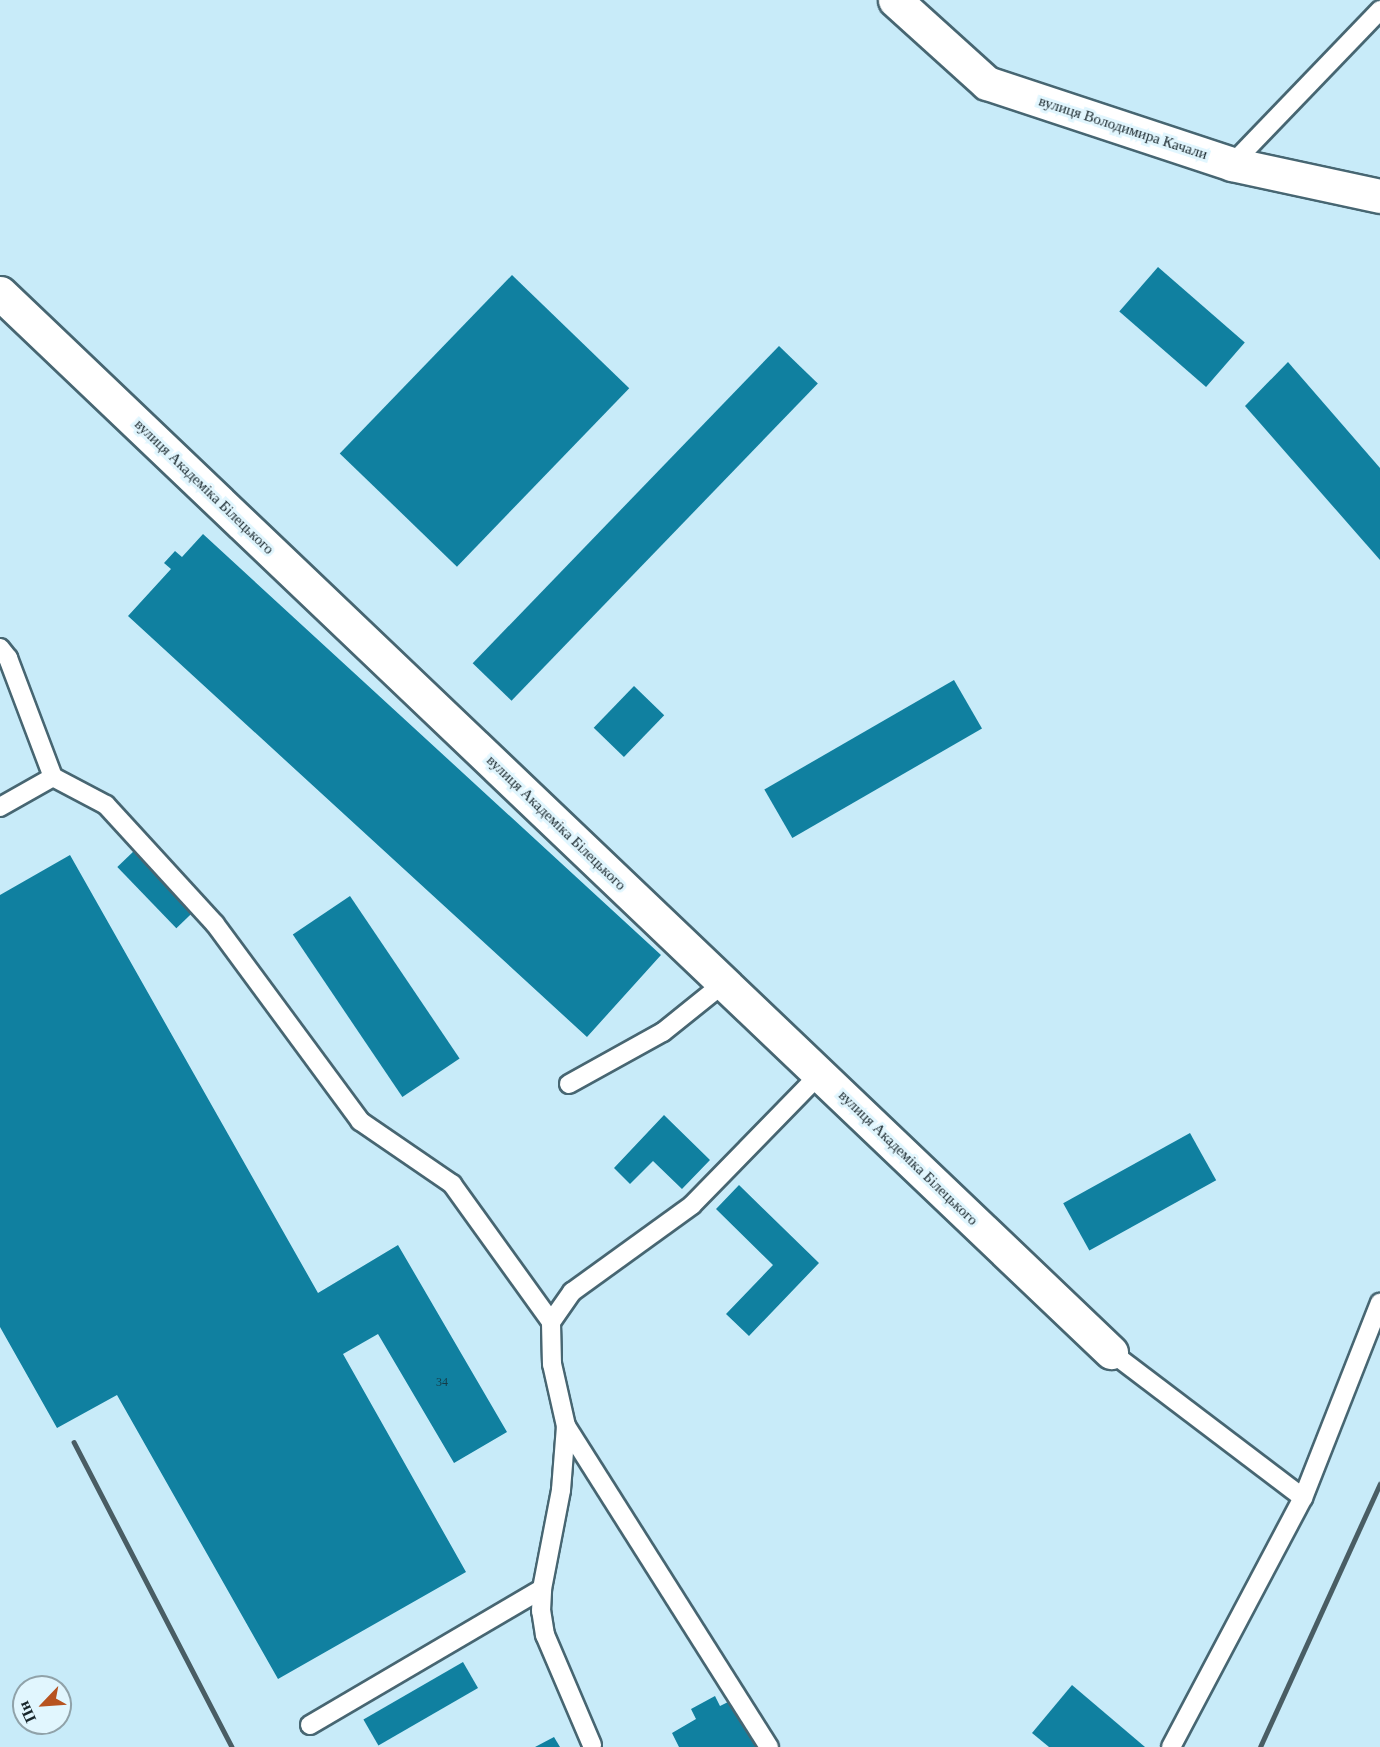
<!DOCTYPE html>
<html>
<head>
<meta charset="utf-8">
<style>
	body { margin:0 }
	#map { position:relative; width:1380px; height:1747px; overflow:hidden; background:#c8ebf9; font-family:Georgia,serif }
	div>[style] { position:absolute }
	[style*='--x'] { left:calc(var(--x)*1px); top:calc(var(--y)*1px); width:calc(var(--w)*1px); rotate:calc(var(--a)*1deg) }
	.building>* { inset:0; background:#1080a0; transform-origin:0 0 }
	.roads { filter:drop-shadow(2px 0 #476672) drop-shadow(-2px 0 #476672) drop-shadow(0 2px #476672) drop-shadow(0 -2px #476672) }
	.service>* { height:18px; margin:-9px; padding:0 9px; transform-origin:9px; border-radius:9px; background:#fff }
	.minor>* { height:33px; margin:-16.5px; padding:0 16.5px; transform-origin:16.5px; border-radius:16.5px; background:#fff }
	.rail>* { height:4.5px; margin:-2.25px; padding:0 2.25px; transform-origin:2.25px; border-radius:2.25px; background:#495d64 }
	span { translate:-50% -50%; white-space:nowrap; text-align:center; line-height:1.15; -webkit-text-stroke:6px #e1f6fe; paint-order:stroke }
	.number-label { font-size:12px; color:#153c48 }
	.number-label span { -webkit-text-stroke-width:0 }
	.street-label { font-size:15px; color:#17252a }
	.north { position:absolute; left:12px; top:1675px; width:60px; height:60px; box-sizing:border-box; background:#e1f6fe; border:2px solid #90a2a9; border-radius:50%; rotate:245deg; font-size:16px; font-weight:700; line-height:24px; text-align:center; color:#17252a }
	.north::after { content:''; display:block; margin:auto; width:21px; height:27px; background:#b75320; clip-path:polygon(50% 0,100% 100%,50% 72%,0 100%) }
</style>
</head>
<body>
<div id="map">
	<div class="building">
		<div style="left:1158px;top:267px;width:115px;height:59px;rotate:41deg"></div>
		<div style="left:512px;top:275px;width:163px;height:248px;rotate:44deg"></div>
		<div style="left:779px;top:346px;width:54px;height:441px;rotate:44deg"></div>
		<div style="clip-path:polygon(1288px 362px,1380px 468px,1380px 560px,1245px 406px)"></div>
		<div style="clip-path:polygon(203px 534px,661px 955px,587px 1037px,128px 616px,171px 569px,164px 563px,175px 551px,182px 557px)"></div>
		<div style="left:954px;top:680px;width:56px;height:219px;rotate:60deg"></div>
		<div style="left:634px;top:686px;width:42px;height:58px;rotate:44deg"></div>
		<div style="left:136px;top:849px;width:85px;height:26px;rotate:46deg"></div>
		<div style="clip-path:polygon(70px 855px,318px 1293px,398px 1245px,507px 1432px,454px 1463px,378px 1334px,343px 1354px,466px 1572px,278px 1679px,117px 1395px,57px 1428px,0 1327px,0 895px)"></div>
		<div style="left:350px;top:896px;width:196px;height:69px;rotate:56deg"></div>
		<div style="clip-path:polygon(664px 1115px,710px 1160px,682px 1189px,653px 1161px,630px 1184px,614px 1168px)"></div>
		<div style="left:1190px;top:1133px;width:54px;height:145px;rotate:61deg"></div>
		<div style="clip-path:polygon(739px 1185px,819px 1263px,749px 1336px,726px 1314px,773px 1265px,716px 1209px)"></div>
		<div style="left:463px;top:1662px;width:30px;height:115px;rotate:60deg"></div>
		<div style="clip-path:polygon(1072px 1685px,1145px 1747px,1049px 1747px,1032px 1733px)"></div>
		<div style="clip-path:polygon(715px 1696px,720px 1706px,734px 1699px,759px 1747px,679px 1747px,672px 1733px,696px 1719px,691px 1709px)"></div>
		<div style="clip-path:polygon(554px 1737px,560px 1747px,535px 1747px)"></div>
	</div>
	<div class="roads">
		<div class="service">
			<div style="--x:1232;--y:164;--w:214;--a:-46.1"></div>
			<div style="--x:0;--y:648;--w:13;--a:51"></div>
			<div style="--x:8;--y:658;--w:127;--a:69.3"></div>
			<div style="--x:0;--y:807;--w:61;--a:-29.5"></div>
			<div style="--x:53;--y:777;--w:60;--a:27.8"></div>
			<div style="--x:106;--y:805;--w:161;--a:47.5"></div>
			<div style="--x:215;--y:924;--w:245;--a:53.6"></div>
			<div style="--x:360;--y:1121;--w:112;--a:34.4"></div>
			<div style="--x:452;--y:1184;--w:170;--a:54.3"></div>
			<div style="--x:569;--y:1084;--w:107;--a:-29"></div>
			<div style="--x:663;--y:1032;--w:78;--a:-38.8"></div>
			<div style="--x:1111;--y:1352;--w:241;--a:37.2"></div>
			<div style="--x:566;--y:1426;--w:380;--a:57.7"></div>
			<div style="--x:310;--y:1725;--w:269;--a:-30.4"></div>
			<div style="--x:592;--y:1745;--w:120;--a:-113.1"></div>
			<div style="--x:545;--y:1635;--w:24;--a:-99"></div>
			<div style="--x:541;--y:1611;--w:22;--a:-87"></div>
			<div style="--x:542;--y:1589;--w:101;--a:-79.1"></div>
			<div style="--x:561;--y:1490;--w:64;--a:-85.5"></div>
			<div style="--x:566;--y:1426;--w:64;--a:-102.7"></div>
			<div style="--x:552;--y:1364;--w:42;--a:-91.4"></div>
			<div style="--x:551;--y:1322;--w:37;--a:-55"></div>
			<div style="--x:572;--y:1292;--w:148;--a:-35.9"></div>
			<div style="--x:692;--y:1205;--w:183;--a:-45.7"></div>
			<div style="--x:1171;--y:1747;--w:282;--a:-62.1"></div>
			<div style="--x:1303;--y:1498;--w:210;--a:-68.5"></div>
		</div>
		<div class="minor">
			<div style="--x:895;--y:0;--w:124;--a:42.1"></div>
			<div style="--x:987;--y:83;--w:258;--a:18.3"></div>
			<div style="--x:1232;--y:164;--w:151;--a:12.2"></div>
			<div style="--x:0;--y:293;--w:1535;--a:43.63"></div>
		</div>
	</div>
	<div class="rail">
		<div style="--x:74;--y:1442;--w:343;--a:62.6"></div>
		<div style="--x:1260;--y:1747;--w:289;--a:-65.5"></div>
	</div>
	<div class="number-label">
		<span style="left:442px;top:1383px">34</span>
	</div>
	<div class="street-label">
		<span style="left:1123px;top:128px;rotate:18deg">вулиця Володимира Качали</span>
		<span style="left:204px;top:487px;rotate:44deg">вулиця Академіка Білецького</span>
		<span style="left:556px;top:823px;rotate:44deg">вулиця Академіка Білецького</span>
		<span style="left:908px;top:1158px;rotate:44deg">вулиця Академіка Білецького</span>
	</div>
	<div class="north">Пн</div>
</div>
</body>
</html>
